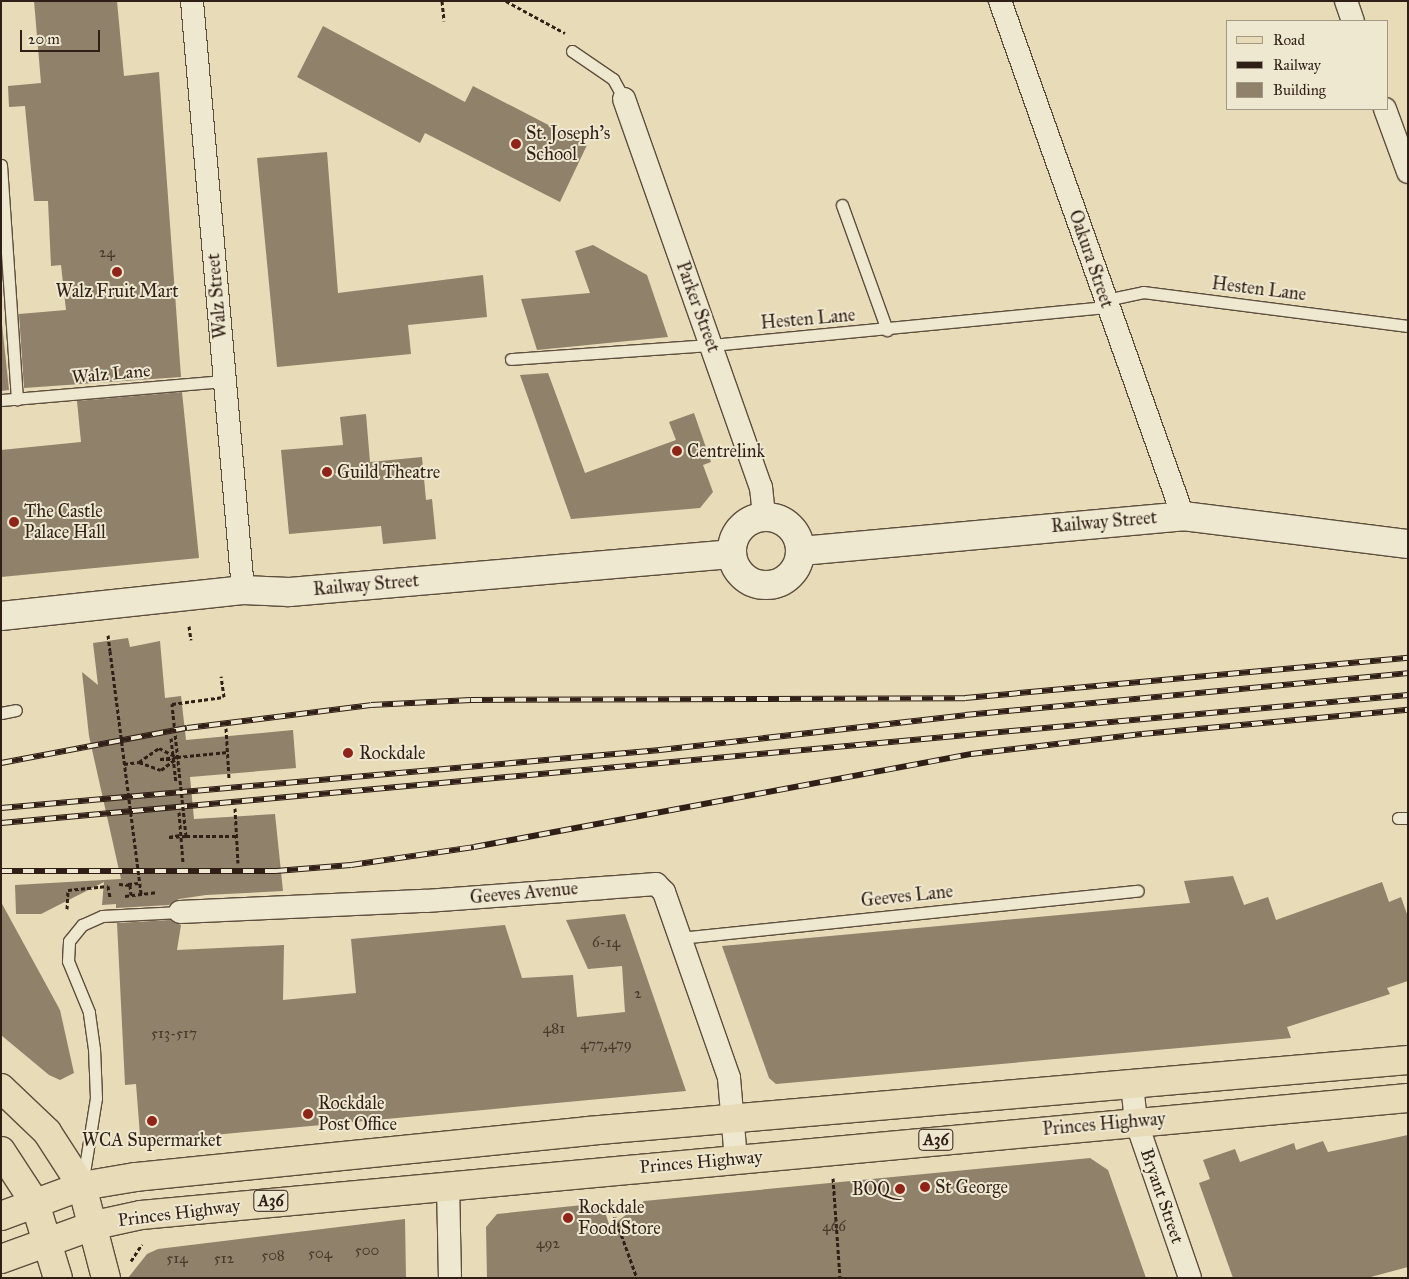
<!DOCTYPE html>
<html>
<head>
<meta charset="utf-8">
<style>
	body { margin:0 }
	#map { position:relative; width:1409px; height:1279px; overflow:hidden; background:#e7dbb8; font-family:"IM FELL Great Primer",serif }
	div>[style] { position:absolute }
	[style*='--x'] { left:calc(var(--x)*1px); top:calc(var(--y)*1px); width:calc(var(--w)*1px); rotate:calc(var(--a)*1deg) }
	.building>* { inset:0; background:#8f816a }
	.path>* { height:3px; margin-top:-1.5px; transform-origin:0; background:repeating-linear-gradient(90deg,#301f16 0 4px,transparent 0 6.5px) }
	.roads { filter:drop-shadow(1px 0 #5e4e3e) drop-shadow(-1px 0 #5e4e3e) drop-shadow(0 1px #5e4e3e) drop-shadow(0 -1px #5e4e3e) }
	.lane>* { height:11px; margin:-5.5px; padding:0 5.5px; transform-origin:5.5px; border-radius:5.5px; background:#efe8d1 }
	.street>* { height:22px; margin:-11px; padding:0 11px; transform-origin:11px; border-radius:11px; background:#efe8d1 }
	.secondary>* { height:28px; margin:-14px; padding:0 14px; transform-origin:14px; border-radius:14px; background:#efe8d1 }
	.secondary>.ring { margin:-14px; padding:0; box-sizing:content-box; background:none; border:28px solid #efe8d1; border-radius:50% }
	.primary>* { height:28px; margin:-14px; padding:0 14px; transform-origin:14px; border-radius:14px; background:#e7dbb8 }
	.highway>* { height:28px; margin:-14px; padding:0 14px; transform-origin:14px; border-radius:14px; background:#e7dbb8 }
	.rail>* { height:5.5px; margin-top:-2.75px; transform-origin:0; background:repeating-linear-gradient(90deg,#efe8d1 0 11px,#301f16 0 22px); box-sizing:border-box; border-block:1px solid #301f16 }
	.path-bridge>* { height:3px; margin-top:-1.5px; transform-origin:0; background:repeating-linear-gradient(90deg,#301f16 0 4px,transparent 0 6.5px) }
	.dots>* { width:14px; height:14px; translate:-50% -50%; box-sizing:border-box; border:2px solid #efe8d1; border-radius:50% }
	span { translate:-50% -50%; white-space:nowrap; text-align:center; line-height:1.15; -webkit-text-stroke:4px #efe8d1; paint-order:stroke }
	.number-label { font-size:15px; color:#48382b }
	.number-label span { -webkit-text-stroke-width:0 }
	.shield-label span { padding:1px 4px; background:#efe8d1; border:1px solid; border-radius:4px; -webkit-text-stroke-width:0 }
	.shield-label { font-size:16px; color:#301f16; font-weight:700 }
	.poi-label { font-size:18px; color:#301f16 }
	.left { translate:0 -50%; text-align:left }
	.right { translate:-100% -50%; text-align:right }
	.street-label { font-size:18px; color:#301f16 }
	.frame { position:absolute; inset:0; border:2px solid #301f16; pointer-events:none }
	.legend { position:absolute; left:1226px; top:20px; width:162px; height:90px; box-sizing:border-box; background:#efe8d1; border:1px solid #a39886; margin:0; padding:6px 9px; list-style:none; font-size:15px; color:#301f16 }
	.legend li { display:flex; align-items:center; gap:10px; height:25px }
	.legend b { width:25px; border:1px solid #a39886 }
	.scale { position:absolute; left:20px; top:30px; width:80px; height:22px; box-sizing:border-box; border:2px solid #301f16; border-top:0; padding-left:6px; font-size:15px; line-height:18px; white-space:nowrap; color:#301f16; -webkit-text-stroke:4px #efe8d1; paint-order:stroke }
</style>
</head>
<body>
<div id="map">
	<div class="building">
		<div style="clip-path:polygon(34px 1px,117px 1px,124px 76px,159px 72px,181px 377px,24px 388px,19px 314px,66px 310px,61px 265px,51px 266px,48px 201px,34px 201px,25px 106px,9px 107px,8px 86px,41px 83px)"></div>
		<div style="clip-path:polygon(323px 26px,465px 102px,473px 86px,587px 145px,560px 202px,425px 133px,420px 143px,297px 77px)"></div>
		<div style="clip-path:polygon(327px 152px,338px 293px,483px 275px,487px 317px,408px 325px,411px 354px,277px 367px,257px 158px)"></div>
		<div style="clip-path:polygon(593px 245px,647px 275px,668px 337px,537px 350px,521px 299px,590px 293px,575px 251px)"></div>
		<div style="clip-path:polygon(1px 315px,9px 390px,1px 391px)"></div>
		<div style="clip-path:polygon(548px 373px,585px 473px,676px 440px,669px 422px,694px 413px,711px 462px,703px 465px,713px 492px,700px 508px,571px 519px,520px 375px)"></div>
		<div style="clip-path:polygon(182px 392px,199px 558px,1px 577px,1px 450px,81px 442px,77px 401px)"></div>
		<div style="clip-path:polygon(366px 414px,370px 462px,422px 457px,426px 500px,432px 499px,436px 539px,383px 544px,381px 526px,289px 534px,281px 450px,343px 445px,340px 417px)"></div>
		<div style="clip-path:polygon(128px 638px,130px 647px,160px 641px,165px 698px,181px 696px,186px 740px,293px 730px,296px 768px,190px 777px,194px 819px,275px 814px,283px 891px,206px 895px,179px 899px,169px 905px,116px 908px,116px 904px,102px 905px,104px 882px,41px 914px,16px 914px,15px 885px,121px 879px,89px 736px,82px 672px,98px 685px,93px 643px)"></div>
		<div style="clip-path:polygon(1233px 876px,1244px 905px,1268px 897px,1276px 920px,1382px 882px,1389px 902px,1401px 897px,1408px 917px,1408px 981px,1387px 988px,1390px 994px,1287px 1027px,1291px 1038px,776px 1084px,769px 1078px,722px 946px,1190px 903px,1184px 881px)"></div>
		<div style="clip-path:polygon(1px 902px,60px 1010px,74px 1073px,60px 1080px,49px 1075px,1px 1035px)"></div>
		<div style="clip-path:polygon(625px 914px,686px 1091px,150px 1141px,140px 1135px,136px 1084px,125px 1085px,117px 923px,170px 920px,181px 925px,177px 950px,284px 945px,283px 1000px,356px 993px,351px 939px,505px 925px,522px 978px,573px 975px,577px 1017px,625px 1012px,622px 966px,588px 969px,566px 920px)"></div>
		<div style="clip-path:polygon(1408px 1135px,1408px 1267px,1367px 1278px,1233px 1278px,1199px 1183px,1210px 1179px,1203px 1160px,1235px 1149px,1240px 1162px,1294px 1143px,1296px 1150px,1323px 1141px,1328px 1152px)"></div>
		<div style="clip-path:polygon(1090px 1158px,1108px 1170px,1146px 1278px,487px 1278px,486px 1227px,497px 1214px,602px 1203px,610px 1227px,644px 1201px)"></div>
		<div style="clip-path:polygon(405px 1219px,406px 1278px,128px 1278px,147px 1254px,158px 1249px)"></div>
	</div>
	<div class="path">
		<div style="--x:442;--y:1;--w:20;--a:84"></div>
		<div style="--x:506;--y:1;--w:67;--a:28.5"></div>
		<div style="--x:189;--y:626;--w:14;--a:82"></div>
		<div style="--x:108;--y:635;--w:16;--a:83"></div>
		<div style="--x:172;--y:704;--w:52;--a:-7.7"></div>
		<div style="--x:224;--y:697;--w:21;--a:-98"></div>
		<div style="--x:226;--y:728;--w:50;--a:86.6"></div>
		<div style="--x:171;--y:738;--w:45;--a:83.7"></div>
		<div style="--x:177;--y:757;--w:51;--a:-5.6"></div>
		<div style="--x:160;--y:759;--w:13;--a:0"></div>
		<div style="--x:139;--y:762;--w:23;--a:20"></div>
		<div style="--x:124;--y:764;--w:15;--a:-8"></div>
		<div style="--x:139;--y:762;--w:24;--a:-35"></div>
		<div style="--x:235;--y:808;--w:55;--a:86.9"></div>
		<div style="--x:179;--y:812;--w:51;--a:85.5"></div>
		<div style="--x:186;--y:836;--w:51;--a:0"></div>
		<div style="--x:169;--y:837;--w:11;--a:-10"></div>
		<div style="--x:119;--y:884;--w:11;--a:5"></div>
		<div style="--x:130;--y:885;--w:10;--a:84"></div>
		<div style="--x:128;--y:884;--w:11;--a:-5"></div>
		<div style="--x:67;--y:909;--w:19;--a:-87"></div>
		<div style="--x:68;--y:890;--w:40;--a:-5.7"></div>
		<div style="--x:108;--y:886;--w:11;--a:80"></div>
		<div style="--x:833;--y:1178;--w:100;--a:86"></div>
		<div style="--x:608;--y:1198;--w:85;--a:70.1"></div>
		<div style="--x:131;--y:1261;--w:20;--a:-57"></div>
	</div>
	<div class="roads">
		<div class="lane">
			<div style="--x:572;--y:51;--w:50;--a:34.3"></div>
			<div style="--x:613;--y:79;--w:23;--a:61"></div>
			<div style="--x:1;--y:165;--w:235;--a:86.1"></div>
			<div style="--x:842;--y:205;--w:133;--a:70.2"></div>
			<div style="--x:1106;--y:300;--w:38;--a:-12"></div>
			<div style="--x:1143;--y:292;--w:267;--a:7.3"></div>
			<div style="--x:511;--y:359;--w:201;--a:-4"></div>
			<div style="--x:712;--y:345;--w:398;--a:-5.5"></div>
			<div style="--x:1;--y:400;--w:224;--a:-4.9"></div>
			<div style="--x:1;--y:713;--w:15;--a:-11"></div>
			<div style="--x:1398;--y:818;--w:10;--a:0"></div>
			<div style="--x:680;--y:938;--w:460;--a:-5.9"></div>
			<div style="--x:83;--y:1179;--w:82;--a:-80.9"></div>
			<div style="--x:96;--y:1098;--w:49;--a:-92.3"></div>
			<div style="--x:94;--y:1049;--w:37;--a:-98"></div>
			<div style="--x:89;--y:1012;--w:55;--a:-112.4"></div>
			<div style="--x:68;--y:961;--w:20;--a:-87"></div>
			<div style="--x:69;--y:941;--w:21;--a:-51"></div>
			<div style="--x:82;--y:925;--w:22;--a:-24"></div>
			<div style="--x:102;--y:916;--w:78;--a:-2.9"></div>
		</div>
		<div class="street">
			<div style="--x:192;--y:1;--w:591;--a:85.05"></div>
			<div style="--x:1000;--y:1;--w:547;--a:70.44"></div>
			<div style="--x:1346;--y:1;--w:21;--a:71"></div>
			<div style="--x:624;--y:99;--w:411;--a:70.6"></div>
			<div style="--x:761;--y:487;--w:29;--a:84"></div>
			<div style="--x:1385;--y:109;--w:67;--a:69.9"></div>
			<div style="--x:180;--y:912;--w:246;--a:-2.6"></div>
			<div style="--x:426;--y:901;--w:231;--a:-4.2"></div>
			<div style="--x:656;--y:884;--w:11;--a:45"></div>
			<div style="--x:664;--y:892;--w:197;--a:70.7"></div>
			<div style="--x:729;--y:1078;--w:81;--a:85.1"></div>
			<div style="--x:1132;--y:1084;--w:37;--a:84"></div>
			<div style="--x:1136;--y:1121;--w:166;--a:71"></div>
			<div style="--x:448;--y:1184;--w:94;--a:88.8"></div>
		</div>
		<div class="secondary">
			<div class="ring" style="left:732px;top:517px;width:40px;height:40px"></div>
			<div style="--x:801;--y:551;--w:384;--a:-5.2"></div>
			<div style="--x:1183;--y:516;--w:227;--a:7.1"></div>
			<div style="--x:1;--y:616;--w:243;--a:-6.1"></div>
			<div style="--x:243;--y:590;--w:46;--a:2.5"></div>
			<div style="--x:289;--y:592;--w:444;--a:-4.9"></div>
		</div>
		<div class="primary">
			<div style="--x:1;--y:1088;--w:64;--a:43.7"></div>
			<div style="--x:47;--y:1132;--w:64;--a:57.1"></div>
			<div style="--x:82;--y:1186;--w:95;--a:75.4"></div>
			<div style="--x:1;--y:1151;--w:62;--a:56.8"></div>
			<div style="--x:35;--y:1203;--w:78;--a:73"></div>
		</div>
		<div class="highway">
			<div style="--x:1;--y:1216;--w:86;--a:-20.3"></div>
			<div style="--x:82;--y:1186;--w:55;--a:-9.5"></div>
			<div style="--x:136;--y:1177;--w:454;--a:-5.8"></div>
			<div style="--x:588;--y:1131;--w:823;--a:-4.95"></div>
			<div style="--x:1;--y:1259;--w:100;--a:-19.9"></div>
			<div style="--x:95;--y:1225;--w:47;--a:-12.3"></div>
			<div style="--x:141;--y:1215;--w:1272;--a:-5.28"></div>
		</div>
	</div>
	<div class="rail">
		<div style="--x:1;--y:763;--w:189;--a:-10.7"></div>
		<div style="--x:187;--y:728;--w:185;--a:-7.1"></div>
		<div style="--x:371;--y:705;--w:100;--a:-2.9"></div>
		<div style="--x:471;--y:700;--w:494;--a:-0.2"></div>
		<div style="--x:965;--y:698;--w:445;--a:-5.2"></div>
		<div style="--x:1;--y:808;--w:662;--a:-5.03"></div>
		<div style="--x:660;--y:750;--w:307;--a:-6.5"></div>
		<div style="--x:965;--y:715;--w:445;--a:-5.4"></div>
		<div style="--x:1;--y:823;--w:1413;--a:-5.2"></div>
		<div style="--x:1;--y:871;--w:275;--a:0"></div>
		<div style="--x:276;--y:871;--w:75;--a:-4.6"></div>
		<div style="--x:351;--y:865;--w:124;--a:-8.3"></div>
		<div style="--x:474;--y:847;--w:506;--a:-10.6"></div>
		<div style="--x:971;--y:754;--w:172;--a:-6.7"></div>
		<div style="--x:1142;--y:734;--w:267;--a:-5.2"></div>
	</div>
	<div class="path-bridge">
		<div style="--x:110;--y:651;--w:245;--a:82.7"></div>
		<div style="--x:159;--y:748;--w:20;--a:27"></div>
		<div style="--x:160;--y:759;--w:17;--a:-7"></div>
		<div style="--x:161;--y:770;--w:20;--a:-37"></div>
		<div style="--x:169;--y:837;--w:17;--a:-3"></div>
		<div style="--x:186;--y:836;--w:133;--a:-96.1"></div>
		<div style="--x:125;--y:896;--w:31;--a:-7"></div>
	</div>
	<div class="dots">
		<div style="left:516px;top:144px;background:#8f2418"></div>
		<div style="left:117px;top:272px;background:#8f2418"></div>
		<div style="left:677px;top:451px;background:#8f2418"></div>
		<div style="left:327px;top:472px;background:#8f2418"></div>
		<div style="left:14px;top:522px;background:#8f2418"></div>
		<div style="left:348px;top:753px;background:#8f2418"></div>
		<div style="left:308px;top:1114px;background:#8f2418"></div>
		<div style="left:152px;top:1121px;background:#8f2418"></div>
		<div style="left:925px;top:1187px;background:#8f2418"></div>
		<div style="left:900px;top:1189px;background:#8f2418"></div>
		<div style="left:568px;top:1218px;background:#8f2418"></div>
	</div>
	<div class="number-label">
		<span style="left:107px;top:253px">24</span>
		<span style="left:606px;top:943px">6-14</span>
		<span style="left:638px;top:994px">2</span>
		<span style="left:554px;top:1029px">481</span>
		<span style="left:174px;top:1034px">513-517</span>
		<span style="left:606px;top:1045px">477,479</span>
		<span style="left:834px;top:1227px">466</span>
		<span style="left:548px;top:1244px">492</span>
		<span style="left:367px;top:1251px">500</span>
		<span style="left:320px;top:1254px">504</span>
		<span style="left:273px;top:1256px">508</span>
		<span style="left:177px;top:1259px">514</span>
		<span style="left:224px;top:1259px">512</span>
	</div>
	<div class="shield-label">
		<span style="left:936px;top:1140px">A36</span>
		<span style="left:271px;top:1201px">A36</span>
	</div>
	<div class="poi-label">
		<span class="left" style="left:526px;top:144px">St. Joseph's<br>School</span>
		<span style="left:117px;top:291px">Walz Fruit Mart</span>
		<span class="left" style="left:687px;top:451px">Centrelink</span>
		<span class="left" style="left:337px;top:472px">Guild Theatre</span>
		<span class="left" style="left:24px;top:522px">The Castle<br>Palace Hall</span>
		<span class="left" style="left:359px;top:753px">Rockdale</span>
		<span class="left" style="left:318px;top:1114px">Rockdale<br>Post Office</span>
		<span style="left:152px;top:1140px">WCA Supermarket</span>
		<span class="left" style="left:935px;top:1187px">St George</span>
		<span class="right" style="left:890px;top:1189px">BOQ</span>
		<span class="left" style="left:578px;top:1218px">Rockdale<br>Food Store</span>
	</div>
	<div class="street-label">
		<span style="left:1091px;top:259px;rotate:71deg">Oakura Street</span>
		<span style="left:1259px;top:289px;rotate:7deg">Hesten Lane</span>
		<span style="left:217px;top:296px;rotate:-95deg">Walz Street</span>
		<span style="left:698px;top:307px;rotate:70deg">Parker Street</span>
		<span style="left:808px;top:319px;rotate:-5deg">Hesten Lane</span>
		<span style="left:111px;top:374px;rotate:-5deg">Walz Lane</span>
		<span style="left:1104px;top:522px;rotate:-5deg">Railway Street</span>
		<span style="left:366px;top:585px;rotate:-5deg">Railway Street</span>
		<span style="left:524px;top:893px;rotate:-5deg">Geeves Avenue</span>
		<span style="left:907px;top:896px;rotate:-6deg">Geeves Lane</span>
		<span style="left:1104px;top:1124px;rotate:-5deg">Princes Highway</span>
		<span style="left:701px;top:1162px;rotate:-5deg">Princes Highway</span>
		<span style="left:1162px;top:1196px;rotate:71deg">Bryant Street</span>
		<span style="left:179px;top:1213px;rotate:-7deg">Princes Highway</span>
	</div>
	<div class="frame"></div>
	<ul class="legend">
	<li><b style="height:6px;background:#e7dbb8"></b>Road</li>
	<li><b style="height:6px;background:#301f16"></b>Railway</li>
	<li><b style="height:14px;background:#8f816a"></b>Building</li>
	</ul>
	<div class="scale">20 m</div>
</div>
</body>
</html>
